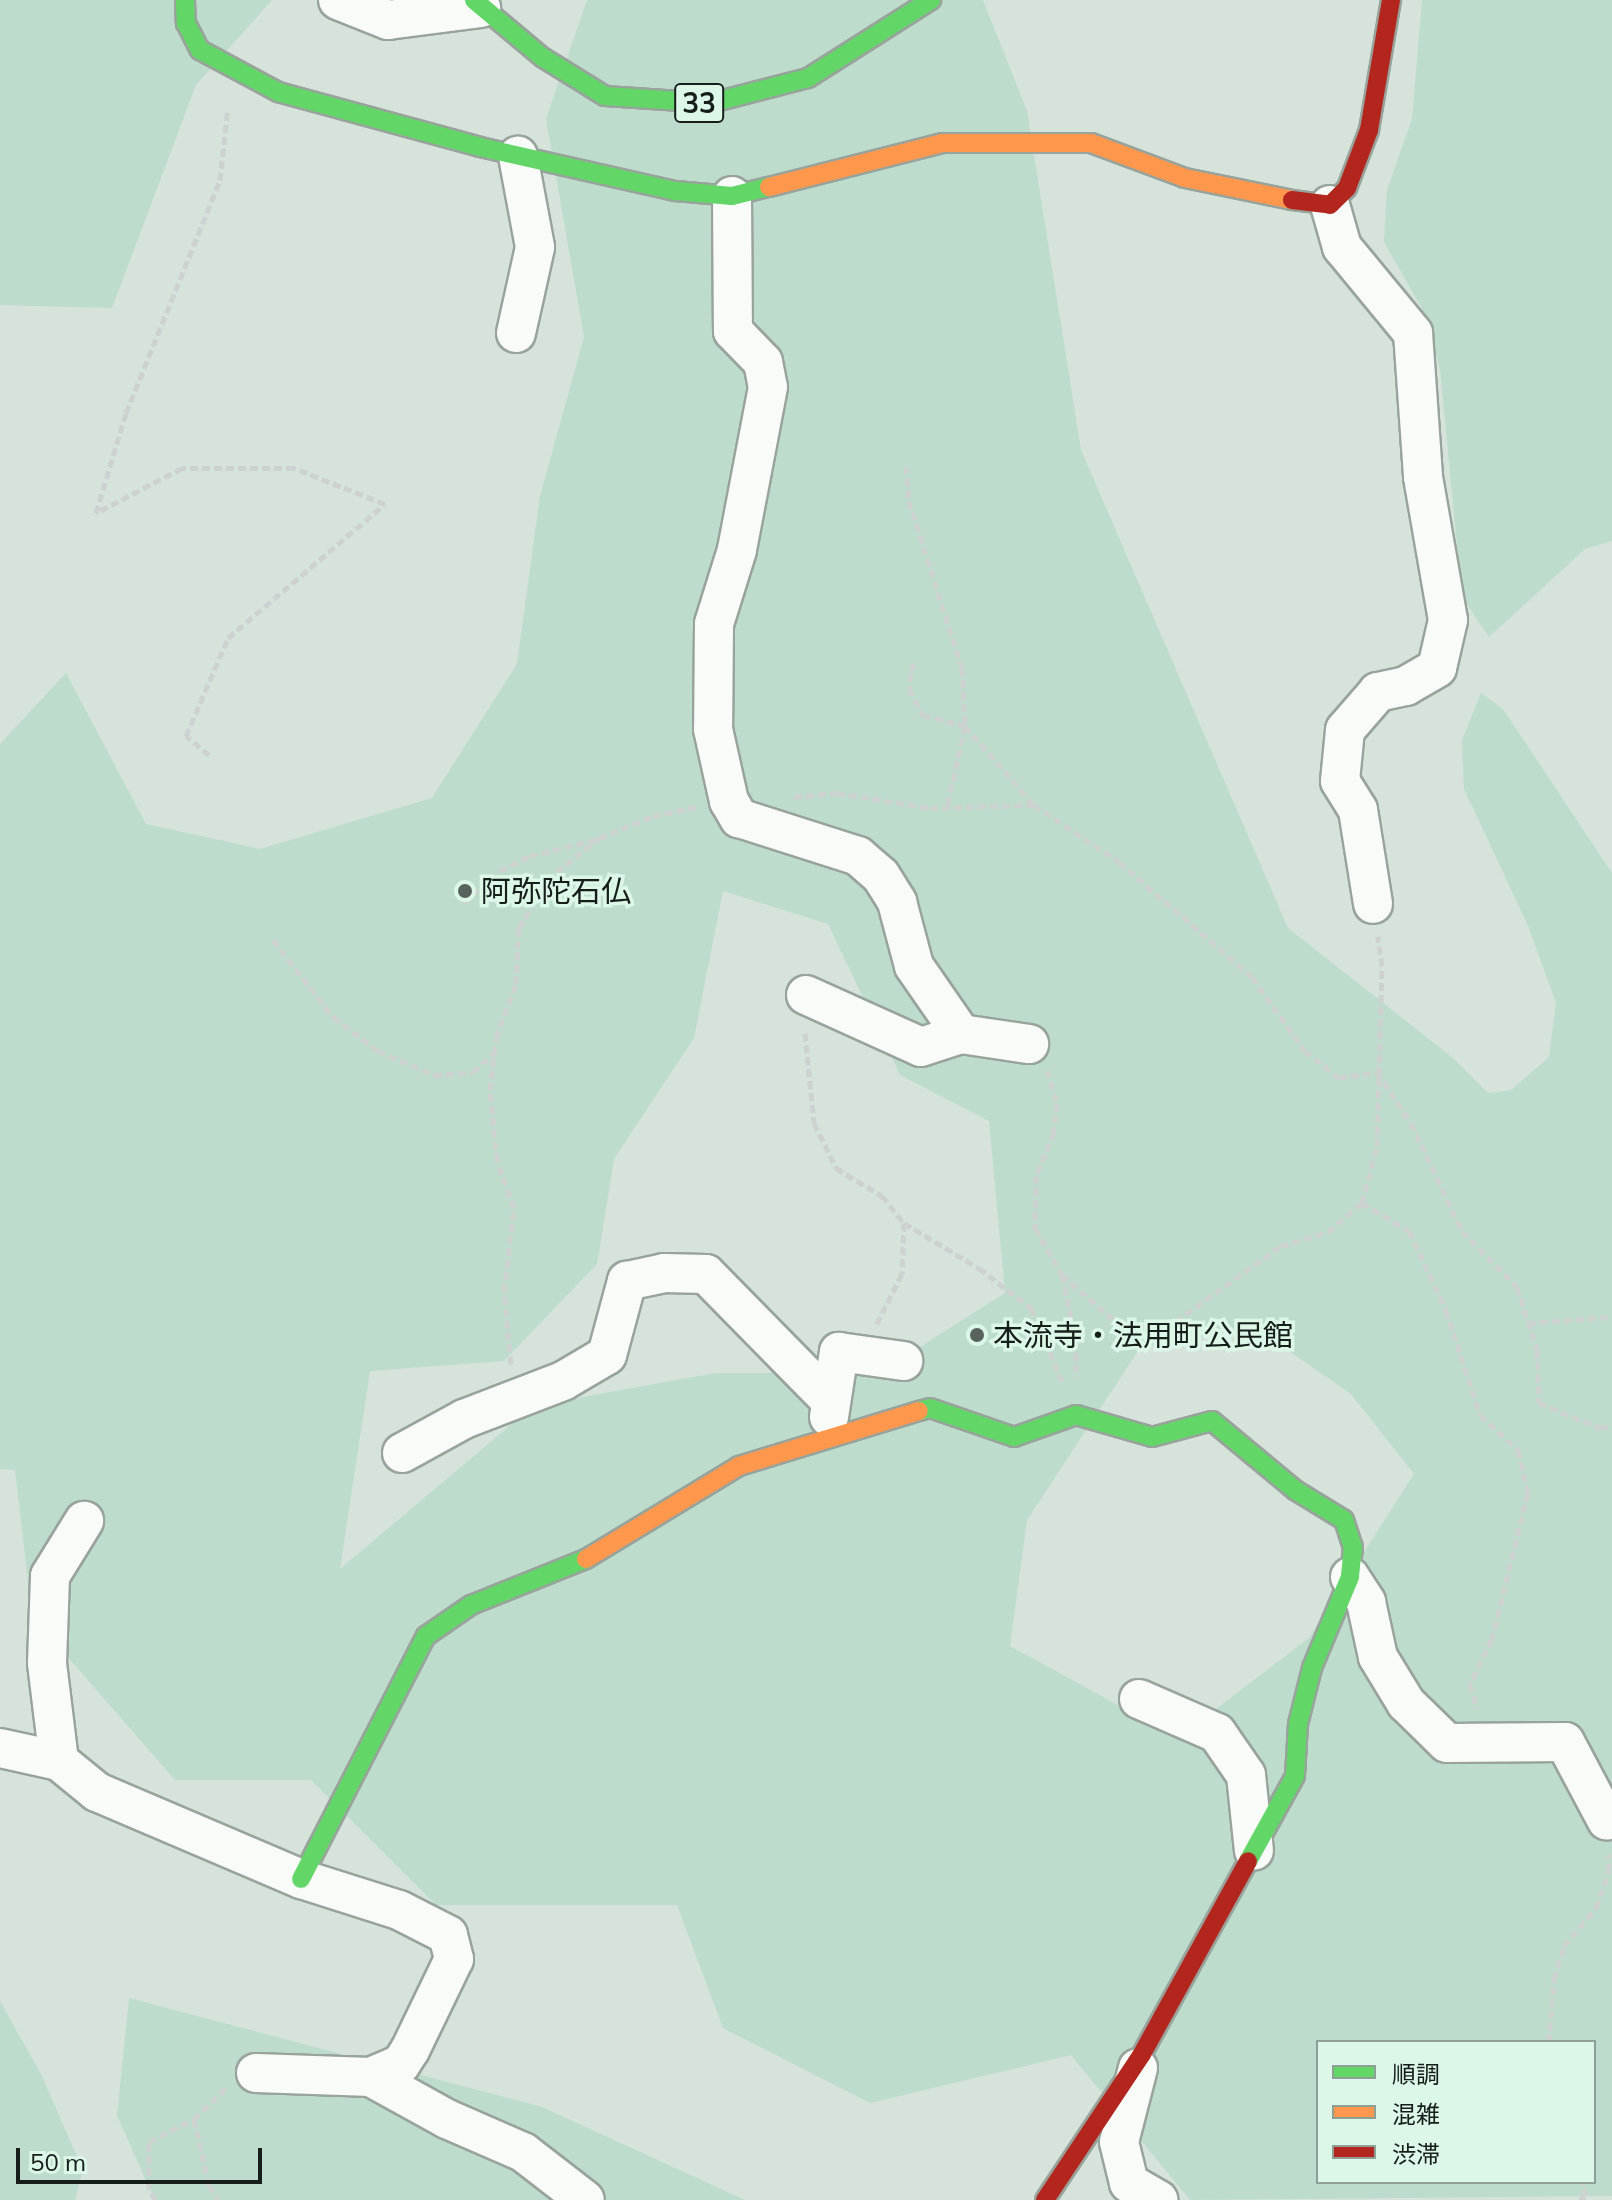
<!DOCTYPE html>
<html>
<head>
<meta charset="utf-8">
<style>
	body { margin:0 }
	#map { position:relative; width:1612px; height:2200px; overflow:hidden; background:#d5e3da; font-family:Mulish,"Noto Sans JP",sans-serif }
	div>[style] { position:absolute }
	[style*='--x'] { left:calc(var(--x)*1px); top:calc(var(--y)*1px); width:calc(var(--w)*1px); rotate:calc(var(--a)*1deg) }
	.green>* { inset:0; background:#bedccb }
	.path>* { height:5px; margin-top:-2.5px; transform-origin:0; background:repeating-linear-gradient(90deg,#cdd1cf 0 8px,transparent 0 12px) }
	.roads { filter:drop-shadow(2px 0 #98a39c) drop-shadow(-2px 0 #98a39c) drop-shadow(0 2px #98a39c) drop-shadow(0 -2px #98a39c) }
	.street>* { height:38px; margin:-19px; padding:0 19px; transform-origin:19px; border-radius:19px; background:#f9fbf9 }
	.fast>* { height:18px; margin:-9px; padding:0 9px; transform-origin:9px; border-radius:9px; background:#63d668 }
	.slow>* { height:18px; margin:-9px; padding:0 9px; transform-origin:9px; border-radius:9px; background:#ff974d }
	.jam>* { height:18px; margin:-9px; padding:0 9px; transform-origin:9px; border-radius:9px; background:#b3261e }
	.dots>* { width:22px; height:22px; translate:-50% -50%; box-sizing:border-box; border:4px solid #dcf6e7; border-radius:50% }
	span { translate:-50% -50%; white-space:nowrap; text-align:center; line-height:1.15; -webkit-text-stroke:7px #dcf6e7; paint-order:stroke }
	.shield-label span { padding:2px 6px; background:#dcf6e7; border:2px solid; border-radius:6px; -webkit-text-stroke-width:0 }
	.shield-label { font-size:28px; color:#151e19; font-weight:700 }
	.poi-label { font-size:30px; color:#151e19 }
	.left { translate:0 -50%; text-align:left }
	.legend { position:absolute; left:1316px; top:2040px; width:280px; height:144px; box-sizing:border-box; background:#dcf6e7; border:2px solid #8ca095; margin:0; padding:10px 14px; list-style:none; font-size:24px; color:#151e19 }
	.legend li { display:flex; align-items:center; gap:16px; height:40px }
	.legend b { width:40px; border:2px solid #8ca095 }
	.scale { position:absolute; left:16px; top:2148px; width:246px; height:36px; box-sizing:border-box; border:4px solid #151e19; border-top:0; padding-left:10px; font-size:24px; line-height:28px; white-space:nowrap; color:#151e19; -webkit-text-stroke:6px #dcf6e7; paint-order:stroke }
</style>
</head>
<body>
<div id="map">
	<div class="green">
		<div style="clip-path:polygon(0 0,272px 0,196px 85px,112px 308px,0 305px)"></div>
		<div style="clip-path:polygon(evenodd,587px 0,983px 0,1027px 111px,1081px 450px,1288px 928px,1453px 1058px,1488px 1093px,1511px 1090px,1549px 1057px,1556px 1003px,1529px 928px,1464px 789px,1462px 740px,1481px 693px,1503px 709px,1612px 873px,1612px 2196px,1190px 2200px,1071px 2055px,870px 2103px,723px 2028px,677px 1905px,436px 1905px,311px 1780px,175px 1780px,32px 1616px,15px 1470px,0 1469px,0 744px,66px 673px,146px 824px,260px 849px,432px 798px,517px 664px,540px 496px,584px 337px,546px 119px,587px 0,723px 891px,828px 924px,900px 1075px,989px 1121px,1005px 1293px,879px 1373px,715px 1373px,533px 1406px,340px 1569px,370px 1371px,504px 1361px,597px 1264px,614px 1159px,694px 1038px,723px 891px,587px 0,1254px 1327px,1351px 1394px,1414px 1474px,1309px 1638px,1178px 1738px,1010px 1646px,1027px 1520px,1140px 1348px,1254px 1327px,587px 0,1318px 2042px,1594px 2042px,1594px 2182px,1318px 2182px,1318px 2042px)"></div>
		<div style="clip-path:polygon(1422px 0,1612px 0,1612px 541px,1585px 549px,1489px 637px,1462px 597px,1440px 369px,1421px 307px,1384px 242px,1387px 190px,1412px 119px)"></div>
		<div style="clip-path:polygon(129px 1998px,542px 2107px,745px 2200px,155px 2200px,117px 2116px)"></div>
		<div style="clip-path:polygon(0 2001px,41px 2074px,83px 2170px,75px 2200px,0 2200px)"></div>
	</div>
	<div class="path">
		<div style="--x:906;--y:466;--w:35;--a:85"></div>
		<div style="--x:909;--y:501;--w:175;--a:72.4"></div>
		<div style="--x:962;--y:668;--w:58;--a:87"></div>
		<div style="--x:965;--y:726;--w:84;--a:102.4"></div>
		<div style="--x:913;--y:662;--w:27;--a:98"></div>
		<div style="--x:909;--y:689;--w:30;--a:62"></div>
		<div style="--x:923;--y:715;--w:43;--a:14.7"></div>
		<div style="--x:965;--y:726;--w:103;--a:48.9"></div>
		<div style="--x:209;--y:755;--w:30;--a:-140"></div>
		<div style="--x:186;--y:736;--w:107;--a:-66.8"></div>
		<div style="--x:228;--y:638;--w:206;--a:-40.5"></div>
		<div style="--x:385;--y:504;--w:98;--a:-158.4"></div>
		<div style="--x:294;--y:468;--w:112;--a:180"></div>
		<div style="--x:182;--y:468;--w:97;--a:152.4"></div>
		<div style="--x:96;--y:513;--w:104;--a:-73.3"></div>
		<div style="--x:126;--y:413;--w:251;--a:-68"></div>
		<div style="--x:220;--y:180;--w:72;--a:-83.7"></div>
		<div style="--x:794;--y:797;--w:43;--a:-5.3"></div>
		<div style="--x:837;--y:793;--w:94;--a:9.2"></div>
		<div style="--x:930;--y:808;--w:104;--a:-1.7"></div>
		<div style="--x:1034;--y:805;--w:102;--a:33.8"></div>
		<div style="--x:1119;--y:862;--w:176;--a:40.8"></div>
		<div style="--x:1252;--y:977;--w:91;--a:54.4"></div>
		<div style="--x:1305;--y:1051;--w:43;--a:38.5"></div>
		<div style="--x:1339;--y:1078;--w:38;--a:-9"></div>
		<div style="--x:1377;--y:1072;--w:61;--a:56.3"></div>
		<div style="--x:1411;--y:1123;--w:119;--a:64.7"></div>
		<div style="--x:1462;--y:1231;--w:78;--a:45.5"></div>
		<div style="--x:1517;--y:1287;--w:66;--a:72.4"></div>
		<div style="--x:1537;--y:1350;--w:53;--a:87.8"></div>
		<div style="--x:1539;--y:1403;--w:66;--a:22.3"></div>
		<div style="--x:1600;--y:1428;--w:12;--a:-14"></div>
		<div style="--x:463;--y:903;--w:49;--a:-40.9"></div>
		<div style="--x:500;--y:871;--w:34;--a:-27"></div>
		<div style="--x:530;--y:856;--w:66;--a:-14"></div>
		<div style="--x:273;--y:940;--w:98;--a:52.1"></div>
		<div style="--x:333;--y:1017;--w:56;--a:37.1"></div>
		<div style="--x:378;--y:1051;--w:61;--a:23.2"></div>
		<div style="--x:434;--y:1075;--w:39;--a:-4"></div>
		<div style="--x:473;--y:1072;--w:27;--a:-42"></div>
		<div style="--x:805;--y:1033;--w:90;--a:84.3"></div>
		<div style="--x:814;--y:1123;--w:50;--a:63.9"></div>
		<div style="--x:836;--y:1168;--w:54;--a:31.3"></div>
		<div style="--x:882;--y:1196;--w:35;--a:51"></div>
		<div style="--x:904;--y:1223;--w:51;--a:92.2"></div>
		<div style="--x:902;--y:1274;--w:57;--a:117"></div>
		<div style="--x:1047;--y:1070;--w:34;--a:73"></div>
		<div style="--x:1057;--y:1103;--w:29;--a:96"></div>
		<div style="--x:1054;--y:1132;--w:48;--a:112.2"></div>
		<div style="--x:1036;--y:1176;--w:52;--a:91.1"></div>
		<div style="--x:1035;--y:1228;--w:54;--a:60.1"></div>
		<div style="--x:1062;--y:1275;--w:67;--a:78"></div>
		<div style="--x:1076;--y:1341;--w:37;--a:90"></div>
		<div style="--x:1362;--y:1203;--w:55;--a:30.8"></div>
		<div style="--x:1409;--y:1231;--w:87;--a:64.9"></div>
		<div style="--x:1446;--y:1310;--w:110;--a:72.1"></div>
		<div style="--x:1480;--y:1415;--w:52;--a:42.6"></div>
		<div style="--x:1518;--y:1450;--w:44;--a:76.9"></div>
		<div style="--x:1528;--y:1493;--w:150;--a:103.9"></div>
		<div style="--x:1492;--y:1639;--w:50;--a:116.1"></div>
		<div style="--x:1470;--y:1684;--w:26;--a:74"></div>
		<div style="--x:904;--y:1223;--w:87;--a:31"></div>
		<div style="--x:979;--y:1268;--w:66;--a:37.6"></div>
		<div style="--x:1031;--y:1308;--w:79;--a:67"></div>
		<div style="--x:1062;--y:1275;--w:84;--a:41.1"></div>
		<div style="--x:1125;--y:1330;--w:52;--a:-10"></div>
		<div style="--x:1176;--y:1321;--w:129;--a:-35.5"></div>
		<div style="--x:1281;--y:1246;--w:49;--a:-16.6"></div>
		<div style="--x:1328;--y:1232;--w:45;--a:-40.5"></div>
		<div style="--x:1362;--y:1203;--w:59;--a:-75.3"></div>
		<div style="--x:1377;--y:1146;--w:180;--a:-88.4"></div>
		<div style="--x:1382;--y:966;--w:30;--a:-98"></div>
		<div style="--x:1528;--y:1323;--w:84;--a:-4.1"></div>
		<div style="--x:511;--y:1364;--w:73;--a:-95.5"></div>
		<div style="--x:504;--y:1291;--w:84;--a:-83.1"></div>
		<div style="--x:514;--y:1208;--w:50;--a:-109.9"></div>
		<div style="--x:497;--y:1161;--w:71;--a:-95.6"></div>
		<div style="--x:490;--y:1090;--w:52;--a:-83.4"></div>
		<div style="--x:496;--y:1038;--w:58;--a:-69.7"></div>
		<div style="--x:516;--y:984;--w:56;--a:-86.9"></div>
		<div style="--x:519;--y:928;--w:56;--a:-59.7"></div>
		<div style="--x:547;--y:880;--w:67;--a:-38.9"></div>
		<div style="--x:599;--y:838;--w:58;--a:-22.2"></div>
		<div style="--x:653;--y:816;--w:44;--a:-11.8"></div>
		<div style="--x:1549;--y:2042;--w:63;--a:-85.5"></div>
		<div style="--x:1554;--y:1979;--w:34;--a:-73"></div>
		<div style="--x:1564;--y:1946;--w:50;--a:-49.9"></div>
		<div style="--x:1596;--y:1908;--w:39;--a:-71"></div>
		<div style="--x:1609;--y:1871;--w:17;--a:-93"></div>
		<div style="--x:194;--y:2119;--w:68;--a:77.2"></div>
		<div style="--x:209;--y:2185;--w:17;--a:59"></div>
		<div style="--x:155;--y:2200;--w:14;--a:-115"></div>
		<div style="--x:149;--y:2187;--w:45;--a:-90"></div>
		<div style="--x:149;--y:2142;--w:51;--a:-27.1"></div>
		<div style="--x:194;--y:2119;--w:46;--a:-44.1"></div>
		<div style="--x:1580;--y:2200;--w:6;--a:-39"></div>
		<div style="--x:1585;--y:2196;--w:14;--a:-98"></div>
	</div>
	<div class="roads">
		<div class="street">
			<div style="--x:338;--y:0;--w:54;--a:21.8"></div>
			<div style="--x:388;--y:20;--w:94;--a:-7.4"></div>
			<div style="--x:732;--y:196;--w:135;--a:89.6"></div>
			<div style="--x:733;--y:331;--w:43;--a:45.9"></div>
			<div style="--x:763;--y:362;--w:25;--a:79"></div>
			<div style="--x:768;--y:387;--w:166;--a:100.8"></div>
			<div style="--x:737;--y:550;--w:77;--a:107.3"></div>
			<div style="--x:714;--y:624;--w:105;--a:90.5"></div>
			<div style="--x:713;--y:729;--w:74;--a:77.5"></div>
			<div style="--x:729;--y:801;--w:20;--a:60"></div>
			<div style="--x:739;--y:818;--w:125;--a:17.7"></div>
			<div style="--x:858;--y:856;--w:30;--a:41"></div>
			<div style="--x:881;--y:876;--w:31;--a:58"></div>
			<div style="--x:897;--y:902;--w:66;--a:75.1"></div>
			<div style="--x:914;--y:966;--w:83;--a:55.3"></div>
			<div style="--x:961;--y:1034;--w:69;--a:8.4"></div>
			<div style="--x:1330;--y:205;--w:44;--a:74.1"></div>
			<div style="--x:1342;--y:247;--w:112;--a:50.5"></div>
			<div style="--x:1413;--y:333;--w:144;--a:86"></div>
			<div style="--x:1423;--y:477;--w:145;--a:80.1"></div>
			<div style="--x:1448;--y:620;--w:49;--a:102.9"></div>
			<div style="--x:1437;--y:668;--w:36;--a:150"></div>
			<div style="--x:1406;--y:686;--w:29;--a:168"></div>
			<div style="--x:1378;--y:692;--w:50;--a:131"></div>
			<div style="--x:1345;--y:730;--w:51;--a:95.6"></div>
			<div style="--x:1340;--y:781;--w:34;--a:58"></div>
			<div style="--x:1358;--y:810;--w:95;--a:80.9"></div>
			<div style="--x:516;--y:333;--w:88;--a:-77.5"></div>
			<div style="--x:535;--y:247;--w:93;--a:-100.6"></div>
			<div style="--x:806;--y:995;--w:126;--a:24.3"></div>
			<div style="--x:921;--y:1047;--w:42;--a:-18"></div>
			<div style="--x:829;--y:1417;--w:66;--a:-81.3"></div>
			<div style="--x:839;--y:1352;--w:65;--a:8"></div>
			<div style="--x:402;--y:1453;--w:71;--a:-28.7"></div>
			<div style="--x:464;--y:1419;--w:106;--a:-21"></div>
			<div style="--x:563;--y:1381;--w:51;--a:-30.6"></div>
			<div style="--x:607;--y:1355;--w:77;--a:-74.9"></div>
			<div style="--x:627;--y:1281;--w:38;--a:-12"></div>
			<div style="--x:664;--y:1273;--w:42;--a:1.4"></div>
			<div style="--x:706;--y:1274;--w:177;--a:45.5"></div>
			<div style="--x:1350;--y:1577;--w:30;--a:57"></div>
			<div style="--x:1366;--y:1602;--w:56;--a:77.7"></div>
			<div style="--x:1378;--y:1657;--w:54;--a:58.7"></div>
			<div style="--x:1406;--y:1703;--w:57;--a:44.3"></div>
			<div style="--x:1447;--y:1743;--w:118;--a:-0.5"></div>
			<div style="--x:1565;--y:1742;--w:89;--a:62"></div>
			<div style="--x:1139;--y:1699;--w:85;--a:23.6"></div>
			<div style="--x:1217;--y:1733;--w:51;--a:55.4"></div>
			<div style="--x:1246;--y:1775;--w:76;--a:84"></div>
			<div style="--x:0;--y:1748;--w:60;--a:12.4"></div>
			<div style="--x:59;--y:1761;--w:49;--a:39.2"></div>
			<div style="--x:97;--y:1792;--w:222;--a:23.1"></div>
			<div style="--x:301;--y:1879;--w:103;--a:17.6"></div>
			<div style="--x:399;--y:1910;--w:55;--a:27"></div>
			<div style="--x:448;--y:1935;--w:25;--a:76"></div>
			<div style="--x:454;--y:1959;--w:101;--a:115.8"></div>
			<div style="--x:410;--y:2050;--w:17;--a:123"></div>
			<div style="--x:401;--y:2064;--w:33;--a:157"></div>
			<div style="--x:59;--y:1761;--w:99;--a:-97"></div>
			<div style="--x:47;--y:1663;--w:87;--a:-88"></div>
			<div style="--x:50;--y:1576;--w:65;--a:-58.3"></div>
			<div style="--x:1138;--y:2068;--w:76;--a:104.4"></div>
			<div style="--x:1119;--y:2142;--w:42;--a:76.3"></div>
			<div style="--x:1129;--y:2183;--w:34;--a:30"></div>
			<div style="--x:256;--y:2073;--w:115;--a:2"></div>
			<div style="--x:371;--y:2077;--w:87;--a:28.9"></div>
			<div style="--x:447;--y:2119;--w:83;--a:23.5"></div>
			<div style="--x:523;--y:2152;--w:78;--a:37.7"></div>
		</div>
		<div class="fast">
			<div style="--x:185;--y:0;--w:23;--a:88"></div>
			<div style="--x:186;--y:23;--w:30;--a:63"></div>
			<div style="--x:200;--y:50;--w:89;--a:28.3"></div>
			<div style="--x:278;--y:92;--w:209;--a:15.2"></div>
			<div style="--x:480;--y:147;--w:201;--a:12.7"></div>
			<div style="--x:676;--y:191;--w:56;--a:5.1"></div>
			<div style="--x:732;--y:196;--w:38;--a:-14"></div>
			<div style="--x:474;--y:0;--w:89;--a:40"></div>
			<div style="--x:542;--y:57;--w:74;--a:31.8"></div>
			<div style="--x:605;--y:96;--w:106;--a:3.8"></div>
			<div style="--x:711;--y:103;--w:100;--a:-14.5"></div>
			<div style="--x:808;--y:78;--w:146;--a:-32.4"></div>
			<div style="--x:919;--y:1411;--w:11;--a:-15"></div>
			<div style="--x:930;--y:1408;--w:89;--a:19"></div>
			<div style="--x:1014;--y:1437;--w:66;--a:-19.5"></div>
			<div style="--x:1076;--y:1415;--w:79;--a:16.1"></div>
			<div style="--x:1152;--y:1437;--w:62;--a:-14.9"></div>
			<div style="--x:1212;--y:1421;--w:108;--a:39.7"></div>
			<div style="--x:1295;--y:1490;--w:57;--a:31.5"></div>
			<div style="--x:1344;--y:1520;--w:28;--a:72"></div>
			<div style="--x:1353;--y:1547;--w:30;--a:96"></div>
			<div style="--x:1350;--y:1577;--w:99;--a:112.7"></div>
			<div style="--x:1312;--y:1668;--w:58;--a:104"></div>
			<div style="--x:1298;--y:1724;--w:52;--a:93.3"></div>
			<div style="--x:1295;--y:1776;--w:97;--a:118.9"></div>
			<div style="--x:301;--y:1879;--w:273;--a:-62.8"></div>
			<div style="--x:426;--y:1636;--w:55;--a:-34.6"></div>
			<div style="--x:471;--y:1605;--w:124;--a:-21.8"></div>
		</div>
		<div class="slow">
			<div style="--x:769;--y:187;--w:179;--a:-14.2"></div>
			<div style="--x:943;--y:143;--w:148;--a:0"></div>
			<div style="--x:1091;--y:143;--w:100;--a:20.4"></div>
			<div style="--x:1185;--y:178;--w:109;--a:11.6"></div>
			<div style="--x:586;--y:1559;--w:179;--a:-31.3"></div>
			<div style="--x:739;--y:1466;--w:188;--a:-17"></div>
		</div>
		<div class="jam">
			<div style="--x:1292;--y:200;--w:38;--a:7"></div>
			<div style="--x:1330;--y:205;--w:24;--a:-45"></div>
			<div style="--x:1347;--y:188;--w:62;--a:-69.2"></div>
			<div style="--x:1369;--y:130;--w:132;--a:-80.4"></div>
			<div style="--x:1045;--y:2200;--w:175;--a:-56.4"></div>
			<div style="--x:1142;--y:2054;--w:220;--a:-61.2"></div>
		</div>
	</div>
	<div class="dots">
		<div style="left:465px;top:891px;background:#58635d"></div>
		<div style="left:977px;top:1335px;background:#58635d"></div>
	</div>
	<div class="shield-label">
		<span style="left:699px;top:103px">33</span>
	</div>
	<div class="poi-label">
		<span class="left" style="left:481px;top:891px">阿弥陀石仏</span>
		<span class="left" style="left:993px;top:1335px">本流寺・法用町公民館</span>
	</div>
	<ul class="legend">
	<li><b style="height:10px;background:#63d668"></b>順調</li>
	<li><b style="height:10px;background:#ff974d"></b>混雑</li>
	<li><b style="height:10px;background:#b3261e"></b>渋滞</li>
	</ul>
	<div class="scale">50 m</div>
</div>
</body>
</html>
